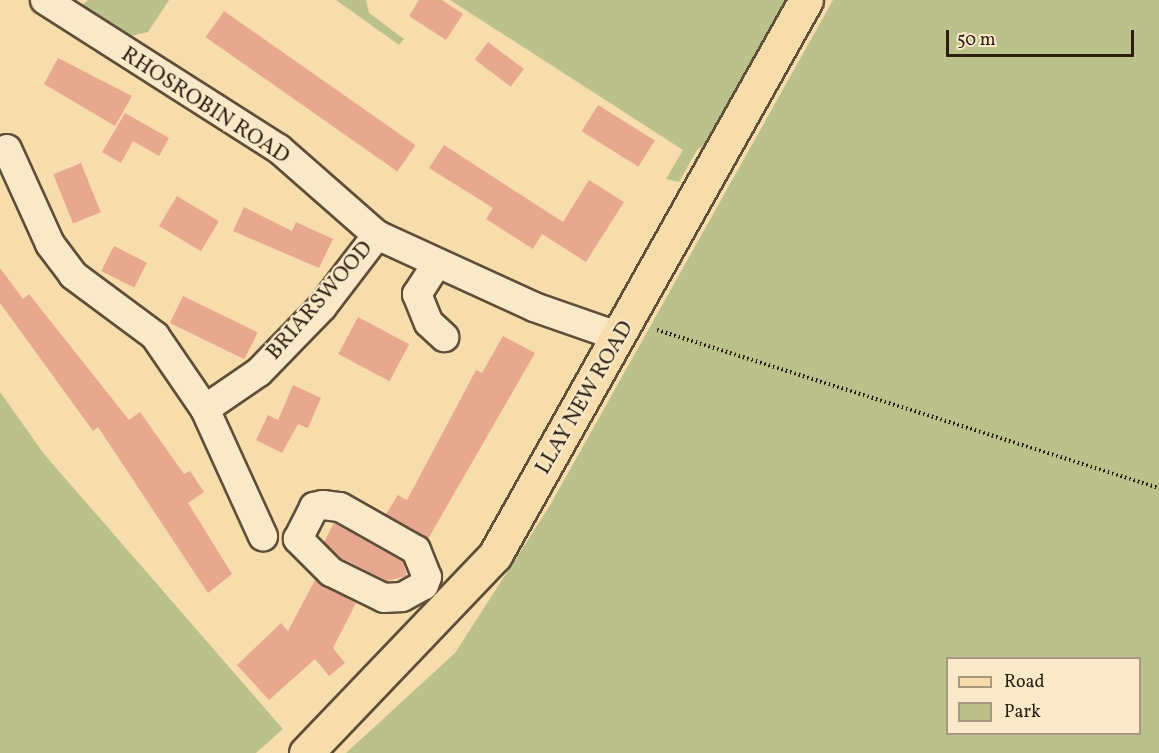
<!DOCTYPE html>
<html>
<head>
<meta charset="utf-8">
<style>
	body { margin:0 }
	#map { position:relative; width:1159px; height:753px; overflow:hidden; background:#f7ddac; font-family:Vollkorn,serif }
	div>[style] { position:absolute }
	[style*='--x'] { left:calc(var(--x)*1px); top:calc(var(--y)*1px); width:calc(var(--w)*1px); rotate:calc(var(--a)*1deg) }
	.green>* { inset:0; background:#bbc18a }
	.building>* { inset:0; background:#e8a890; transform-origin:0 0 }
	.path>* { height:4px; margin-top:-2px; transform-origin:0; background:repeating-linear-gradient(90deg,#2c1e11 0 1.5px,transparent 0 4.5px) }
	.roads { filter:drop-shadow(2px 0 #5f4e38) drop-shadow(-2px 0 #5f4e38) drop-shadow(0 2px #5f4e38) drop-shadow(0 -2px #5f4e38) }
	.minor>* { height:28px; margin:-14px; padding:0 14px; transform-origin:14px; border-radius:14px; background:#fae9c9 }
	.major>* { height:33px; margin:-16.5px; padding:0 16.5px; transform-origin:16.5px; border-radius:16.5px; background:#f7ddac }
	span { translate:-50% -50%; white-space:nowrap; text-align:center; line-height:1.15; -webkit-text-stroke:4.5px #fae9c9; paint-order:stroke }
	.street-label { font-size:22px; color:#2c1e11 }
	.legend { position:absolute; left:946px; top:657px; width:195px; height:78px; box-sizing:border-box; background:#fae9c9; border:2px solid #a8987f; margin:0; padding:8px 10px; list-style:none; font-size:18px; color:#2c1e11 }
	.legend li { display:flex; align-items:center; gap:12px; height:30px }
	.legend b { width:30px; border:2px solid #a8987f }
	.scale { position:absolute; left:946px; top:30px; width:188px; height:27px; box-sizing:border-box; border:3px solid #2c1e11; border-top:0; padding-left:8px; font-size:18px; line-height:21px; white-space:nowrap; color:#2c1e11; -webkit-text-stroke:4px #fae9c9; paint-order:stroke }
</style>
</head>
<body>
<div id="map">
	<div class="green">
		<div style="clip-path:polygon(88px 0,169px 0,148px 32px,122px 38px,78px 9px)"></div>
		<div style="clip-path:polygon(336px 0,366px 0,369px 13px,404px 39px,399px 45px)"></div>
		<div style="clip-path:polygon(450px 0,788px 0,708px 142px,697px 150px,679px 182px,666px 179px,683px 150px)"></div>
		<div style="clip-path:polygon(evenodd,833px 0,1159px 0,1159px 753px,346px 753px,455px 653px,549px 507px,833px 0,948px 658px,1140px 658px,1140px 734px,948px 734px,948px 658px)"></div>
		<div style="clip-path:polygon(0 392px,44px 454px,283px 729px,256px 753px,0 753px)"></div>
	</div>
	<div class="building">
		<div style="clip-path:polygon(419px 0,442px 0,463px 14px,446px 40px,409px 16px)"></div>
		<div style="left:224px;top:11px;width:234px;height:32px;rotate:35deg"></div>
		<div style="left:488px;top:42px;width:45px;height:22px;rotate:37deg"></div>
		<div style="clip-path:polygon(58px 58px,132px 96px,115px 126px,44px 84px)"></div>
		<div style="left:598px;top:105px;width:67px;height:31px;rotate:32deg"></div>
		<div style="clip-path:polygon(125px 113px,169px 138px,159px 156px,133px 141px,121px 163px,102px 152px)"></div>
		<div style="clip-path:polygon(444px 145px,563px 222px,589px 180px,624px 202px,586px 262px,542px 234px,533px 249px,486px 219px,493px 208px,429px 168px)"></div>
		<div style="left:81px;top:163px;width:53px;height:30px;rotate:68deg"></div>
		<div style="left:177px;top:196px;width:49px;height:35px;rotate:31deg"></div>
		<div style="clip-path:polygon(244px 207px,292px 231px,296px 222px,333px 239px,319px 268px,233px 231px)"></div>
		<div style="left:114px;top:246px;width:37px;height:28px;rotate:27deg"></div>
		<div style="clip-path:polygon(0 268px,23px 299px,29px 294px,129px 420px,140px 412px,184px 474px,190px 471px,204px 492px,188px 503px,232px 574px,208px 593px,98px 427px,93px 431px,0 303px)"></div>
		<div style="left:183px;top:296px;width:83px;height:30px;rotate:26deg"></div>
		<div style="left:358px;top:317px;width:58px;height:42px;rotate:28deg"></div>
		<div style="clip-path:polygon(503px 336px,535px 353px,428px 539px,386px 514px,398px 495px,407px 500px,476px 370px,482px 373px)"></div>
		<div style="clip-path:polygon(293px 385px,321px 398px,308px 428px,298px 424px,282px 453px,256px 440px,268px 415px,278px 420px)"></div>
		<div style="clip-path:polygon(334px 523px,403px 562px,407px 576px,387px 581px,341px 558px,324px 542px)"></div>
		<div style="clip-path:polygon(315px 580px,356px 603px,333px 648px,345px 663px,329px 676px,315px 659px,269px 700px,237px 665px,281px 623px,288px 631px)"></div>
	</div>
	<div class="path">
		<div style="--x:657;--y:330;--w:526;--a:17.47"></div>
	</div>
	<div class="roads">
		<div class="minor">
			<div style="--x:45;--y:0;--w:277;--a:32.5"></div>
			<div style="--x:279;--y:149;--w:130;--a:41.3"></div>
			<div style="--x:377;--y:235;--w:173;--a:24.6"></div>
			<div style="--x:534;--y:307;--w:91;--a:19.2"></div>
			<div style="--x:7;--y:149;--w:104;--a:65.6"></div>
			<div style="--x:50;--y:244;--w:39;--a:53"></div>
			<div style="--x:73;--y:275;--w:102;--a:36.6"></div>
			<div style="--x:155;--y:336;--w:88;--a:55.6"></div>
			<div style="--x:205;--y:409;--w:140;--a:65.5"></div>
			<div style="--x:436;--y:265;--w:35;--a:123"></div>
			<div style="--x:417;--y:294;--w:31;--a:68"></div>
			<div style="--x:429;--y:323;--w:21;--a:43"></div>
			<div style="--x:205;--y:409;--w:65;--a:-34.4"></div>
			<div style="--x:259;--y:372;--w:91;--a:-45.9"></div>
			<div style="--x:322;--y:307;--w:91;--a:-52.6"></div>
			<div style="--x:323;--y:505;--w:17;--a:7"></div>
			<div style="--x:340;--y:507;--w:87;--a:29.5"></div>
			<div style="--x:416;--y:550;--w:29;--a:68"></div>
			<div style="--x:427;--y:577;--w:9;--a:111"></div>
			<div style="--x:424;--y:585;--w:25;--a:151"></div>
			<div style="--x:402;--y:597;--w:18;--a:177"></div>
			<div style="--x:384;--y:598;--w:59;--a:-153.9"></div>
			<div style="--x:331;--y:572;--w:47;--a:-135"></div>
			<div style="--x:298;--y:539;--w:36;--a:-63"></div>
			<div style="--x:314;--y:507;--w:9;--a:-13"></div>
		</div>
		<div class="major">
			<div style="--x:306;--y:753;--w:274;--a:-46.3"></div>
			<div style="--x:495;--y:555;--w:636;--a:-60.74"></div>
		</div>
	</div>
	<div class="street-label">
		<span style="left:205px;top:106px;rotate:33deg">RHOSROBIN ROAD</span>
		<span style="left:320px;top:301px;rotate:-49deg">BRIARSWOOD</span>
		<span style="left:585px;top:398px;rotate:-60deg">LLAY NEW ROAD</span>
	</div>
	<ul class="legend">
	<li><b style="height:8px;background:#f7ddac"></b>Road</li>
	<li><b style="height:16px;background:#bbc18a"></b>Park</li>
	</ul>
	<div class="scale">50 m</div>
</div>
</body>
</html>
